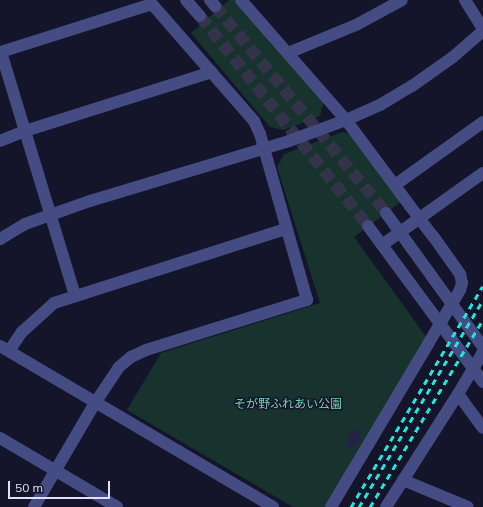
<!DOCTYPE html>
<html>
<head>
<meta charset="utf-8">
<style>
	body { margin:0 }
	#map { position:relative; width:483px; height:507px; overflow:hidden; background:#14142a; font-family:Mulish,"Noto Sans JP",sans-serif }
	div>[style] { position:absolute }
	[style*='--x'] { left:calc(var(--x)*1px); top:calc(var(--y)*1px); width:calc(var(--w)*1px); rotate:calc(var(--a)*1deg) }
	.green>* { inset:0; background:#18332e }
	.building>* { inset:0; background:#242249 }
	.minor-tunnel>* { height:12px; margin-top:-6px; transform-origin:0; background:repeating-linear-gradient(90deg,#33334a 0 12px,transparent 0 18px) }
	.minor>* { height:12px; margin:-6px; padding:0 6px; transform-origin:6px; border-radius:6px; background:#444c83 }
	.rail>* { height:3px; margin-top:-1.5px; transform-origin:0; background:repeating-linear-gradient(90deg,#21e7db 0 6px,transparent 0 11px) }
	.minor-bridge>* { height:12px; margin:-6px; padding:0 6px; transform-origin:6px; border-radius:6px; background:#444c83 }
	span { translate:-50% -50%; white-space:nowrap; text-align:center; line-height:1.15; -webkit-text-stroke:3px #14142a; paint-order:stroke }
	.park-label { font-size:12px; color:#72d5ac }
	.scale { position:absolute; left:8px; top:481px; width:102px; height:18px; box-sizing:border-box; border:2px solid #e0e1fc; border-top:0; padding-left:5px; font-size:12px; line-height:14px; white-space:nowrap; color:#e0e1fc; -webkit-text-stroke:3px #14142a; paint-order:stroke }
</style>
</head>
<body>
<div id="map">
	<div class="green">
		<div style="clip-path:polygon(229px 0,237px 0,324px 101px,320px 116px,284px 130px,270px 127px,191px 33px)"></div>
		<div style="clip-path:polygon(342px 132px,353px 135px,402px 201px,354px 237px,427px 338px,328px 507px,293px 507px,127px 410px,161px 353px,320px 303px,277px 167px,284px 154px)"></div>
	</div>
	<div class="building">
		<div style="clip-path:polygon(360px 429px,359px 442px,349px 449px,347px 443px,349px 436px,353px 431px)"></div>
	</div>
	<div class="minor-tunnel">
		<div style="--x:215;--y:6;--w:268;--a:50.4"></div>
		<div style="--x:200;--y:16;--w:269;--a:51.3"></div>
	</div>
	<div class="minor">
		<div style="--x:186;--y:0;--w:21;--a:49"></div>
		<div style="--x:210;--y:0;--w:8;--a:50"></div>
		<div style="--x:241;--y:0;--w:159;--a:48.8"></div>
		<div style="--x:346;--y:120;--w:107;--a:53.3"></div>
		<div style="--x:465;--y:0;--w:34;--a:58"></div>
		<div style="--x:288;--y:53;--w:74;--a:-22.4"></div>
		<div style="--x:356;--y:25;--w:52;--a:-28.5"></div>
		<div style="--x:0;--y:141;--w:27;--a:-22"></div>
		<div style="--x:25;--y:131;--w:196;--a:-17.5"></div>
		<div style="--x:395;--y:185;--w:108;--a:-35.6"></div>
		<div style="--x:386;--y:213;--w:165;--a:54.1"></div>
		<div style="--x:368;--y:226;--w:194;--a:53.6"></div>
		<div style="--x:433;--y:236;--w:47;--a:54.6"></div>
		<div style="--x:460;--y:274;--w:9;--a:77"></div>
		<div style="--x:462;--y:283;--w:7;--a:106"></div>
		<div style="--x:0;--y:239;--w:29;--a:-31"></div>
		<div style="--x:25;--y:224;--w:69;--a:-19.5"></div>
		<div style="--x:90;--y:201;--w:208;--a:-16.8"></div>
		<div style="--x:289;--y:141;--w:61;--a:-20.2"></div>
		<div style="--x:346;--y:120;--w:37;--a:-24"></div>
		<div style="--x:380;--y:105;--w:37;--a:-31"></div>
		<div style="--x:412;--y:86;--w:50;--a:-35.3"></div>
		<div style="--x:453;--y:57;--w:40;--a:-41"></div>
		<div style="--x:382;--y:245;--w:124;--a:-35.5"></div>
		<div style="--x:0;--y:346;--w:317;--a:30.5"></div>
		<div style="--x:9;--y:351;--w:23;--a:-56"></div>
		<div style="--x:22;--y:332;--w:43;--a:-42.2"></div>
		<div style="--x:54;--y:303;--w:244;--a:-17.7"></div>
		<div style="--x:0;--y:438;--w:136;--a:30.5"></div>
		<div style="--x:403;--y:480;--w:70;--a:22.6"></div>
		<div style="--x:34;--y:507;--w:121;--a:-59.6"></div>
		<div style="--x:95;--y:403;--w:43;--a:-56.3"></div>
		<div style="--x:119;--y:367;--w:16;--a:-40"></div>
		<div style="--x:131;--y:357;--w:17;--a:-25"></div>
		<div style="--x:146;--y:350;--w:169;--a:-17.3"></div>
		<div style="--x:307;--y:300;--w:173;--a:-105.8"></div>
		<div style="--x:260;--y:134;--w:14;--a:-115"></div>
		<div style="--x:254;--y:121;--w:155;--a:-131.1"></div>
		<div style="--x:152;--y:4;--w:158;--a:162.4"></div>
		<div style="--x:1;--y:52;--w:255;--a:73.1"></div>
		<div style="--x:331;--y:507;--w:190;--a:-59.2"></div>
		<div style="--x:386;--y:507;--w:134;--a:-57.5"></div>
		<div style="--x:458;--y:394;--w:42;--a:53.7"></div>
	</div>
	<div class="rail">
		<div style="--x:351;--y:507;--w:257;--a:-59.2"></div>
		<div style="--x:359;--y:507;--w:241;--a:-59.1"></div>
		<div style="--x:370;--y:507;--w:218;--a:-58.9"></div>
	</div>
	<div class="minor-bridge">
		<div style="--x:410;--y:206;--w:38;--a:53"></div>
		<div style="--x:428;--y:344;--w:63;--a:-59.3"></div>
		<div style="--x:458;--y:394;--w:49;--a:-59.2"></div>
	</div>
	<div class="park-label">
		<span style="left:288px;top:404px">そが野ふれあい公園</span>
	</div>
	<div class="scale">50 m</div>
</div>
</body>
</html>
